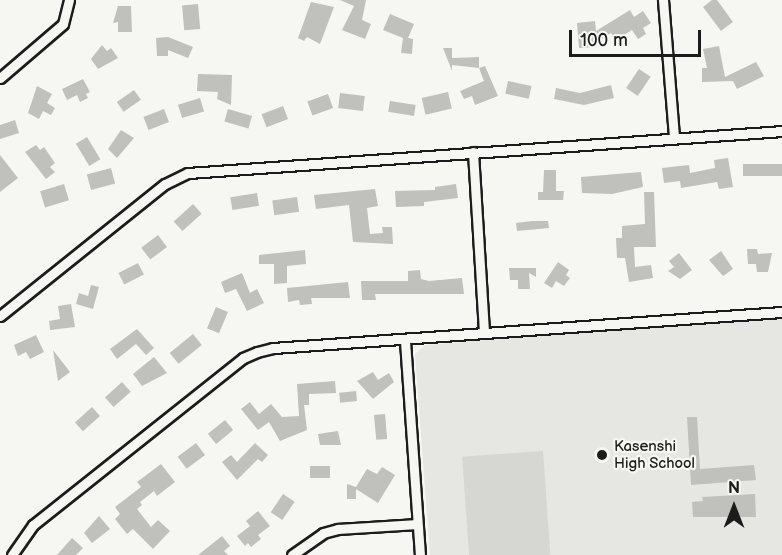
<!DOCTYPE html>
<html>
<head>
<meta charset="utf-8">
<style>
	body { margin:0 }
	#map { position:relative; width:782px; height:555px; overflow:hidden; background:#f6f6f2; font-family:"Balsamiq Sans",sans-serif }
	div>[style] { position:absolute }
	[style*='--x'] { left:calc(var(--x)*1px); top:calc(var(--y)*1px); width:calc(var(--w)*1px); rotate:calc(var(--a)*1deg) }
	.built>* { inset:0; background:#e6e6e2 }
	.green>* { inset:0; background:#d6d6d2; transform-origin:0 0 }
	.building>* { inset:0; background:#c0c0bd; transform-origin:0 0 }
	.roads { filter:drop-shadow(2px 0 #1c1c1c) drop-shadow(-2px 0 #1c1c1c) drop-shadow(0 2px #1c1c1c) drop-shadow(0 -2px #1c1c1c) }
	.minor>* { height:9px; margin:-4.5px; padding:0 4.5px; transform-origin:4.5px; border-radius:4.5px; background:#f6f6f2 }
	.dots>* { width:16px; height:16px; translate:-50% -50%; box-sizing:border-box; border:3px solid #f6f6f2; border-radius:50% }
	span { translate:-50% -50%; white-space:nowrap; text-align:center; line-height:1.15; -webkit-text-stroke:4.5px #f6f6f2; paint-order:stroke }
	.poi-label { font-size:15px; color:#1c1c1c }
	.left { translate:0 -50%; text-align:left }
	.north { position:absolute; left:704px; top:477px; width:60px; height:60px; -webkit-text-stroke:4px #f6f6f2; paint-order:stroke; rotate:0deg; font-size:16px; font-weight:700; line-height:24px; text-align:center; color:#1c1c1c }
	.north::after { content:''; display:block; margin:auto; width:21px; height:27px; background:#1c1c1c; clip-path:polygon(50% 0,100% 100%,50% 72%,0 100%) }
	.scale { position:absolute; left:569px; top:30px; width:132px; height:27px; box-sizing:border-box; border:3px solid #1c1c1c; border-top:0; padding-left:8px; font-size:18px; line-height:21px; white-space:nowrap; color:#1c1c1c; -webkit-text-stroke:4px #f6f6f2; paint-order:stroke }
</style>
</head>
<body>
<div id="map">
	<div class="built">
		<div style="clip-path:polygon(782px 317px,782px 555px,430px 555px,415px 354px,425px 345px)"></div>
	</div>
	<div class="green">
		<div style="left:543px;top:451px;width:104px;height:81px;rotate:86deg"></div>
	</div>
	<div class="building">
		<div style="clip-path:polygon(340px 0,366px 0,362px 20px,371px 24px,365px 39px,342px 30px,354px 6px)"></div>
		<div style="clip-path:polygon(712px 0,717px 0,733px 22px,721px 31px,703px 7px)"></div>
		<div style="clip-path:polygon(311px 2px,334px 7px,320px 44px,307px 37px,304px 41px,298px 38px)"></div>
		<div style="left:198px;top:4px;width:25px;height:16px;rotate:85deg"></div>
		<div style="clip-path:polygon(118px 6px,131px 6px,132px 32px,118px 32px,118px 22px,113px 23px)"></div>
		<div style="clip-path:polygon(630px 10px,634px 17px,643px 11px,651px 23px,643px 28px,646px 34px,638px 39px,632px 30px,616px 40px,611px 33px,596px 42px,597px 47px,579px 48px,577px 23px,595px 21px,596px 31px)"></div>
		<div style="clip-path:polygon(390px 14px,414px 24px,408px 38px,413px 39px,412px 54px,401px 53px,403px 38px,383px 30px)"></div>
		<div style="clip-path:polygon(168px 37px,193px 47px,188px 58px,168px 50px,168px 56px,157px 56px,156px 38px)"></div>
		<div style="clip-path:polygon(102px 45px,107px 51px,111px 48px,118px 58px,98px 69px,91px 59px)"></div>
		<div style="clip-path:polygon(719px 46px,725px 77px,756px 62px,764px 76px,737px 89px,733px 81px,702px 82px,702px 68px,707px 68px,703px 49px)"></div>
		<div style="clip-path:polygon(443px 48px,452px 48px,452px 58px,479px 57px,479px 68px,452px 65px,452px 71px)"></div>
		<div style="clip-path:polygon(485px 66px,498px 96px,475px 105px,472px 96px,464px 99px,460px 91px,484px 81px,479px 68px)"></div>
		<div style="left:639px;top:69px;width:14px;height:23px;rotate:34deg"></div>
		<div style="clip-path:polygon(198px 74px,232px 75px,231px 105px,217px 99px,218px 92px,197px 91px)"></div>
		<div style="clip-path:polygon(83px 79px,90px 92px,86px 94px,88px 98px,80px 102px,77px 95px,67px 100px,62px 89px)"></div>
		<div style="left:508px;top:81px;width:24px;height:13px;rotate:12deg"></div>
		<div style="clip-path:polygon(611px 85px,614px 98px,584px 105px,554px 99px,556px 88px,580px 93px)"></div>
		<div style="clip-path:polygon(37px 86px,52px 94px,47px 103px,55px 108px,51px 115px,43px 111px,39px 119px,28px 113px)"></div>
		<div style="left:134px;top:90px;width:12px;height:21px;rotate:55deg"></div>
		<div style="left:448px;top:92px;width:17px;height:27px;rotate:77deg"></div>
		<div style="left:340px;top:93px;width:25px;height:15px;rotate:7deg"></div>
		<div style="left:328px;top:94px;width:15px;height:22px;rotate:70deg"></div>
		<div style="left:200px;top:98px;width:14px;height:23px;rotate:73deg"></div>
		<div style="left:390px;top:101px;width:26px;height:11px;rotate:9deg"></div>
		<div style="left:283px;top:106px;width:14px;height:23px;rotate:69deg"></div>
		<div style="left:164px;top:109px;width:14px;height:22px;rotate:69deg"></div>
		<div style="left:228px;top:109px;width:25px;height:13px;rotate:16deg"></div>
		<div style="clip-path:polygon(15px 120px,19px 133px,0 139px,0 125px)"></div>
		<div style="clip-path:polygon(121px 130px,134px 138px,117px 158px,108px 149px)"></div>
		<div style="left:87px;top:137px;width:26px;height:13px;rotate:59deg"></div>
		<div style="clip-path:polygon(36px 145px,40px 150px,44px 147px,55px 163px,50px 167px,55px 172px,46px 179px,25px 152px)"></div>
		<div style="clip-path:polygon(0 155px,18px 178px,0 192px)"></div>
		<div style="clip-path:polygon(728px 158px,733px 187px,719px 189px,717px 182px,681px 188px,680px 181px,664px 183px,662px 168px,689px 165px,690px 173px,715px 168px,714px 160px)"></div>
		<div style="left:782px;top:164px;width:12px;height:39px;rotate:90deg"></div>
		<div style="left:111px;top:168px;width:16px;height:25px;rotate:75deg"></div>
		<div style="clip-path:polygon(544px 170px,556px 170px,556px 191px,564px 191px,563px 200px,538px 200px,538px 192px,543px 192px)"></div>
		<div style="clip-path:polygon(641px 172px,643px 187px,612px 194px,582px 193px,581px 177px)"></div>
		<div style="left:64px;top:184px;width:17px;height:25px;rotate:73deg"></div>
		<div style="clip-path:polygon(456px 184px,458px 198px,424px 202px,424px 206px,396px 207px,395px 191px,435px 190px,435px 187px)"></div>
		<div style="clip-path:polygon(375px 189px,378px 206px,367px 208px,370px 234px,383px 233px,382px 227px,392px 227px,393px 244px,353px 242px,349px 205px,316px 209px,314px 195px)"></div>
		<div style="clip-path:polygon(644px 192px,654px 192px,656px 247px,634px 247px,635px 267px,651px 265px,653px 278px,629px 282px,625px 258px,617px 258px,616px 238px,622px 238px,622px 226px,645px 224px)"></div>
		<div style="left:257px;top:193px;width:13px;height:27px;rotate:81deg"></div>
		<div style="left:297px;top:197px;width:15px;height:25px;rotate:82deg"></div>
		<div style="left:193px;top:204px;width:13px;height:26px;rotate:48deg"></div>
		<div style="clip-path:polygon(532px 221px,548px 221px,549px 228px,517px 231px,516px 223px)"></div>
		<div style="left:158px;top:235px;width:15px;height:21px;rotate:53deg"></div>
		<div style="clip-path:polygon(747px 249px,757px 249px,758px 254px,772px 253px,768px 272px,757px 272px,756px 264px,748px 264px)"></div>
		<div style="clip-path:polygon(305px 250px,306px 264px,287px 266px,287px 283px,274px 284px,274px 264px,259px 264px,259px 255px)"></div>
		<div style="clip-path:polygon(721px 251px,733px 269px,723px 276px,709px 260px)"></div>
		<div style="clip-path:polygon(679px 253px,692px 270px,680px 279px,668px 271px,674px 267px,669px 261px)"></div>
		<div style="clip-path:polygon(558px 262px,569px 270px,566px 275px,570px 278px,564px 286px,556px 281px,552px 288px,544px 283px)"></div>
		<div style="left:138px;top:263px;width:13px;height:22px;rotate:63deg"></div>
		<div style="clip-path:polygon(509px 268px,536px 268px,536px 277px,529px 273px,530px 289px,518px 289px,518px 280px,510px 280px)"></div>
		<div style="clip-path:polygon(420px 270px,421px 279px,429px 281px,462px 278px,464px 294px,375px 294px,376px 300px,362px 300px,361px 281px,408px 281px,408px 271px)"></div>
		<div style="clip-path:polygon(242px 273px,250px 293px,257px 289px,264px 303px,247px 311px,236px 289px,225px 293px,221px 282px)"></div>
		<div style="clip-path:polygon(348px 282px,350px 298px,311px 298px,312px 304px,300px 305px,299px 300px,288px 302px,287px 288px)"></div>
		<div style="clip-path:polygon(91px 285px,99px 287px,93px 309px,76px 304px,79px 293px,88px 296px)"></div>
		<div style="clip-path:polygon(71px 304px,75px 327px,50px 330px,49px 321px,60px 319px,58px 306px)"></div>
		<div style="left:216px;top:307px;width:13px;height:23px;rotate:23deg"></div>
		<div style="clip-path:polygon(137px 329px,154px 348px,146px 355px,136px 344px,117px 359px,110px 349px)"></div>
		<div style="left:193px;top:334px;width:14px;height:30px;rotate:51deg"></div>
		<div style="clip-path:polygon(36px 335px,44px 352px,30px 359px,26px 352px,18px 356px,14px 345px)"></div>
		<div style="clip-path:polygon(53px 350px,70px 372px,58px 381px)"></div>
		<div style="clip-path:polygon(154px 357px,167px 373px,142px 386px,133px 374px)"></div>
		<div style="clip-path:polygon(373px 372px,378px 380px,389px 373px,394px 382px,373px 399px,357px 381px)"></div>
		<div style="clip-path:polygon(335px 381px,336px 393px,309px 394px,309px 405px,304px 405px,307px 430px,280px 441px,269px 422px,258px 430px,241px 409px,250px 402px,259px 414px,271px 404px,282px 417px,299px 416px,297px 384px)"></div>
		<div style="left:122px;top:382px;width:13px;height:23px;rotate:48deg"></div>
		<div style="left:356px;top:391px;width:10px;height:17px;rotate:84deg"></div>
		<div style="left:92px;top:407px;width:12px;height:23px;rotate:48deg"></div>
		<div style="left:385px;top:414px;width:25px;height:11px;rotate:85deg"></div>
		<div style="clip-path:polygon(687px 417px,697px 417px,700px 469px,754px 465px,756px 480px,691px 485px)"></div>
		<div style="left:225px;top:420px;width:13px;height:22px;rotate:51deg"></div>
		<div style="clip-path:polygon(338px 431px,341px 445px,320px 445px,318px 434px)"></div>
		<div style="left:196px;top:443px;width:15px;height:23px;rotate:53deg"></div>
		<div style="clip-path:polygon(255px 443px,268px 455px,262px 462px,258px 459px,237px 480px,222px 462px,231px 455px,237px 462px)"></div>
		<div style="clip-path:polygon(161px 464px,175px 482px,157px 496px,154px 491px,140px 502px,142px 505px,137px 509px,151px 527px,158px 520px,170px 531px,153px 549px,133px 529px,127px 534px,115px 519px,120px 514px,115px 507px,141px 487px,137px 482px)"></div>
		<div style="left:330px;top:466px;width:12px;height:20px;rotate:90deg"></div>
		<div style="clip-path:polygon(382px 467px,395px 475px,378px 503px,356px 489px,356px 499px,347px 499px,347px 484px,356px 487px,367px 469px,377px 474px)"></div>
		<div style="left:283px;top:494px;width:14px;height:22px;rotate:34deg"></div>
		<div style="clip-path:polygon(755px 494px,756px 517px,693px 517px,692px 502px,703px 501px,702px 497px)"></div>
		<div style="clip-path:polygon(258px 511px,270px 526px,258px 535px,261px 539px,251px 547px,248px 543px,245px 546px,237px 536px,250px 526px,246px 521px)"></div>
		<div style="clip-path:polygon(99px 516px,110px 529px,92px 543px,84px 533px)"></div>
		<div style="clip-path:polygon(222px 536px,230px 546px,224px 551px,228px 555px,198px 555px)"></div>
		<div style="clip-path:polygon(72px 538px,83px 548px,76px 555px,57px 555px)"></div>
	</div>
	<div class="roads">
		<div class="minor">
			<div style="--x:663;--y:0;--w:137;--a:85.4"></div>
			<div style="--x:0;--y:78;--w:83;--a:-40.6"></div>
			<div style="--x:63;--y:24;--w:25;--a:-76"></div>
			<div style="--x:473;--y:152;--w:181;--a:86.5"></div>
			<div style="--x:0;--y:316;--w:211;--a:-38.7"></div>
			<div style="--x:165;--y:184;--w:25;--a:-26"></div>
			<div style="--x:188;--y:173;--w:595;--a:-4.04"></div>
			<div style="--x:405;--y:341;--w:215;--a:86"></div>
			<div style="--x:12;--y:555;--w:37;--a:-55"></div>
			<div style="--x:33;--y:525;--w:268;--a:-38.5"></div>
			<div style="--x:243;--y:358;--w:15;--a:-23"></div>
			<div style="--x:257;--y:352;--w:16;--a:-14"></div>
			<div style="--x:273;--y:348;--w:510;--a:-4.05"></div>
			<div style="--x:292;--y:555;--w:38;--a:-35"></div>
			<div style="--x:323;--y:533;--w:16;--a:-15"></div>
			<div style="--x:338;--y:529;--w:79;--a:-3.6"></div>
		</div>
	</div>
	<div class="dots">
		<div style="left:602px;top:455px;background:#1c1c1c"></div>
	</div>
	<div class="poi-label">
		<span class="left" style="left:614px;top:455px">Kasenshi<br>High School</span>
	</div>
	<div class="north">N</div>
	<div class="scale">100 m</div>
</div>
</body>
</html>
